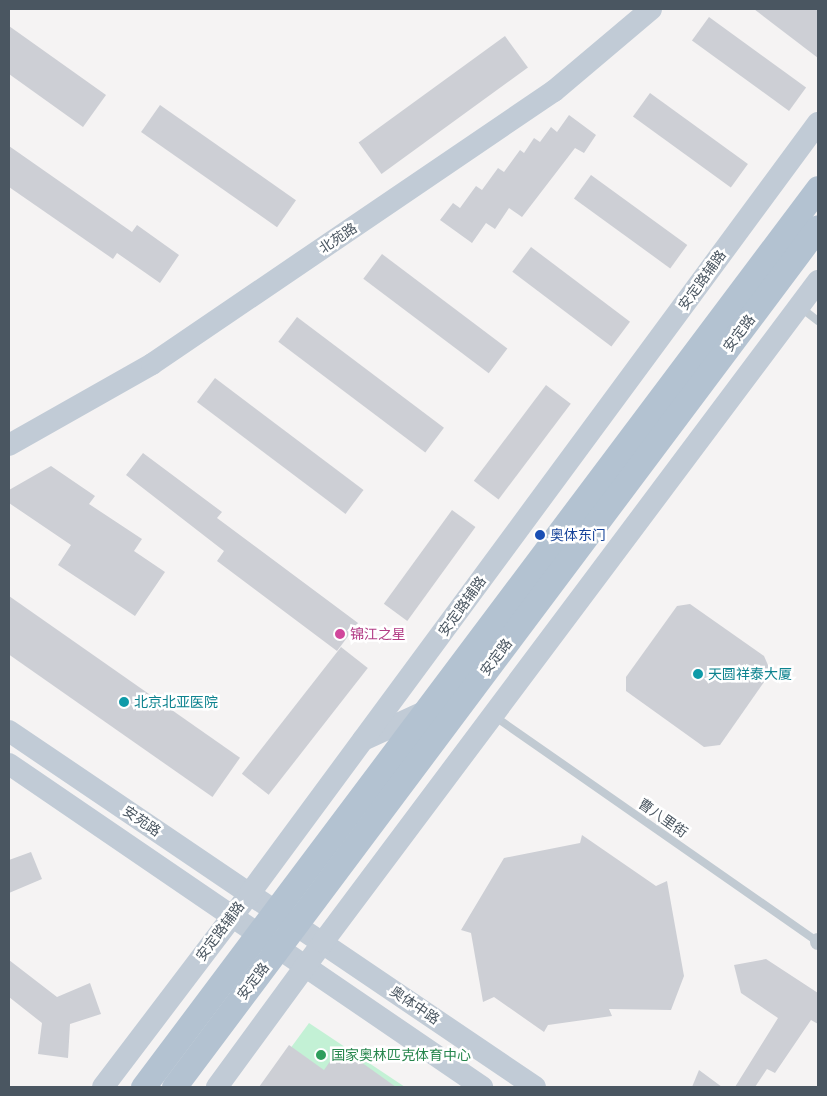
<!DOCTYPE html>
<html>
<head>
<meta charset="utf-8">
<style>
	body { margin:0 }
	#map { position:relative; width:827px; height:1096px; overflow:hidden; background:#f5f3f3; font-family:"Titillium Web","Noto Sans SC",sans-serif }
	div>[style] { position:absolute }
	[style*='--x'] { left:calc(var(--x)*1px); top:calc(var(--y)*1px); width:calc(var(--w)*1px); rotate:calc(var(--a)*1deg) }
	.green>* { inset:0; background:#c3f1d5 }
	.building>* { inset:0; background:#cdcfd5; transform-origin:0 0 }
	.lane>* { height:8px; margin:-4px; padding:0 4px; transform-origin:4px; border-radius:4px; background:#c1cad2 }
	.street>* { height:16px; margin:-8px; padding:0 8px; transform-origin:8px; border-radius:8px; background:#c1cad2 }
	.secondary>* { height:22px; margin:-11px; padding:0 11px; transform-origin:11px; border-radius:11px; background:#c1cbd6 }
	.primary>* { height:25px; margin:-12.5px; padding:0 12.5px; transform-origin:12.5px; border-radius:12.5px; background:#b3c2d1 }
	.dots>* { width:14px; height:14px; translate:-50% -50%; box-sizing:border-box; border:2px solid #fff; border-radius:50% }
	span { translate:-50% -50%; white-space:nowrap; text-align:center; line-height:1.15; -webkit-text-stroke:5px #fff; paint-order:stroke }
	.street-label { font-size:14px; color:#4a5661 }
	.transit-label { font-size:14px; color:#164399 }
	.left { translate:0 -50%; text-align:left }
	.hotel-label { font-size:14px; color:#b23c85 }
	.culture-label { font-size:14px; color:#0d838f }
	.leisure-label { font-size:14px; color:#27864d }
	.frame { position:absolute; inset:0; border:10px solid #4a5661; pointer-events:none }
</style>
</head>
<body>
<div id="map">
	<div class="green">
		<div style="clip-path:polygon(309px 1023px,405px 1087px,262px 1087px)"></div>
	</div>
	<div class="building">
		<div style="clip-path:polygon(754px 9px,818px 9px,818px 58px)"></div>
		<div style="left:709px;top:17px;width:120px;height:29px;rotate:36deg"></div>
		<div style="clip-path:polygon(9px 26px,106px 95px,83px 127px,9px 74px)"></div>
		<div style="left:505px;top:36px;width:39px;height:181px;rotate:54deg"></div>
		<div style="left:650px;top:93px;width:121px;height:29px;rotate:36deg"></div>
		<div style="left:160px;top:105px;width:166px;height:33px;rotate:35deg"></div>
		<div style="clip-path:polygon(569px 115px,596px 135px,584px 153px,575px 148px,522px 217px,509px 208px,495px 229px,486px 223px,472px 243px,440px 220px,453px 203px,460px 208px,476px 186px,482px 190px,498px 168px,504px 172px,520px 150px,524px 153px,534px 138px,540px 142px,551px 127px,557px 132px)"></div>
		<div style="clip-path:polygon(9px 146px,132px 232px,137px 225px,179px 255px,160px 283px,117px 253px,113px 259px,9px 187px)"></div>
		<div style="left:591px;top:175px;width:119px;height:29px;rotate:36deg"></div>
		<div style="left:531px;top:247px;width:124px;height:31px;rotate:37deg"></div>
		<div style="left:382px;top:254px;width:157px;height:31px;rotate:37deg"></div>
		<div style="left:297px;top:317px;width:184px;height:31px;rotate:37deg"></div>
		<div style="left:215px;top:378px;width:186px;height:30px;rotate:37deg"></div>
		<div style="left:546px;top:385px;width:31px;height:120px;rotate:37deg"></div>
		<div style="clip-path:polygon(143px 453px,222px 512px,217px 518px,358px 623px,337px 651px,217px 561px,224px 551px,126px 475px)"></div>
		<div style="clip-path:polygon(51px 466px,95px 496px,89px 504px,142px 539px,134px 551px,165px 572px,135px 616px,58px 565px,71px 545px,9px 503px,9px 490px)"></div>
		<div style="left:452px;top:510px;width:29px;height:116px;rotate:36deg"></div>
		<div style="left:9px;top:596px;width:282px;height:48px;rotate:35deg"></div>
		<div style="clip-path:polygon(690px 604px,764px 656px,771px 672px,720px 745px,704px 747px,626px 691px,626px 677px,677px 606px)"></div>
		<div style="left:341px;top:647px;width:34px;height:161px;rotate:38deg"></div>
		<div style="clip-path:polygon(582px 835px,656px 886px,667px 881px,684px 976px,671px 1010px,609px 1009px,612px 1016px,548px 1025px,544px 1032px,494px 997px,483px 1002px,471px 933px,461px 930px,504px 858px,580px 843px)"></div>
		<div style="clip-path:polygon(31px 852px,42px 879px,9px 893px,9px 860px)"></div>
		<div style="clip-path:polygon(766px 959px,818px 993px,818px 1024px,811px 1020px,775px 1073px,767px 1069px,755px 1087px,735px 1087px,778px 1018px,741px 993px,734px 965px)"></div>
		<div style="clip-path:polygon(9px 960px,57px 997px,90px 983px,101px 1014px,70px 1024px,68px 1058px,38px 1054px,42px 1023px,9px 997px)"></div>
		<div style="clip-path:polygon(289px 1045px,324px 1070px,340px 1047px,396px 1087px,259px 1087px)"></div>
		<div style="clip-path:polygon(699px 1070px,722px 1087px,692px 1087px)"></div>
	</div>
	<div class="lane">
		<div style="--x:800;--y:307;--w:23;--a:38"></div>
		<div style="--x:494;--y:716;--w:395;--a:34.9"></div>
	</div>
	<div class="street">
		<div style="--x:818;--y:942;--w:1;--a:-90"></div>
	</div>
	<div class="secondary">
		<div style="--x:9;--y:445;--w:164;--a:-29.5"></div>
		<div style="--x:152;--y:364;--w:486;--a:-34.2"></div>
		<div style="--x:554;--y:91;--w:127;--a:-40.2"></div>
		<div style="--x:9;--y:731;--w:635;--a:34.09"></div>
		<div style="--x:363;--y:740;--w:69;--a:-24.7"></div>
		<div style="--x:9;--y:764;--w:573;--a:34.33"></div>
		<div style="--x:103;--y:1087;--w:243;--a:-52.8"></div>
		<div style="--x:250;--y:893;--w:957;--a:-53.59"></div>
		<div style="--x:217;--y:1087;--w:180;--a:-53.8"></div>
		<div style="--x:323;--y:942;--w:826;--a:-53.17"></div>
	</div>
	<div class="primary">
		<div style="--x:143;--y:1087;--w:1124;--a:-53.1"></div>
		<div style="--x:174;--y:1087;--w:1074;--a:-53.17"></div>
	</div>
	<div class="dots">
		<div style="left:540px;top:535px;background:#1a4fb4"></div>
		<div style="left:340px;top:634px;background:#d1479c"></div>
		<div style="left:698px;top:674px;background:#0f9aa8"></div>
		<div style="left:124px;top:702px;background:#0f9aa8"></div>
		<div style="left:321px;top:1055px;background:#2e9e5b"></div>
	</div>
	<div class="street-label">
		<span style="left:338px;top:238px;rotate:-34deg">北苑路</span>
		<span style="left:702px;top:280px;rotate:-54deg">安定路辅路</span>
		<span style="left:739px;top:333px;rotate:-53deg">安定路</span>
		<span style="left:462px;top:606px;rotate:-54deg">安定路辅路</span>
		<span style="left:496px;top:657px;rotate:-53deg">安定路</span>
		<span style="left:663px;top:818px;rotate:35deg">曹八里街</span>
		<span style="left:142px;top:821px;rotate:34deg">安苑路</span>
		<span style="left:220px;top:931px;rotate:-53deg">安定路辅路</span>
		<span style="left:253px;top:981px;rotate:-53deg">安定路</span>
		<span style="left:415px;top:1005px;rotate:34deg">奥体中路</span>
	</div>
	<div class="transit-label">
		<span class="left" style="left:550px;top:535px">奥体东门</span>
	</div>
	<div class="hotel-label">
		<span class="left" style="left:350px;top:634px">锦江之星</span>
	</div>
	<div class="culture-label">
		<span class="left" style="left:708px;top:674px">天圆祥泰大厦</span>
		<span class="left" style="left:134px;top:702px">北京北亚医院</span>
	</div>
	<div class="leisure-label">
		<span class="left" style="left:331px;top:1055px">国家奥林匹克体育中心</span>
	</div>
	<div class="frame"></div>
</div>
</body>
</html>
